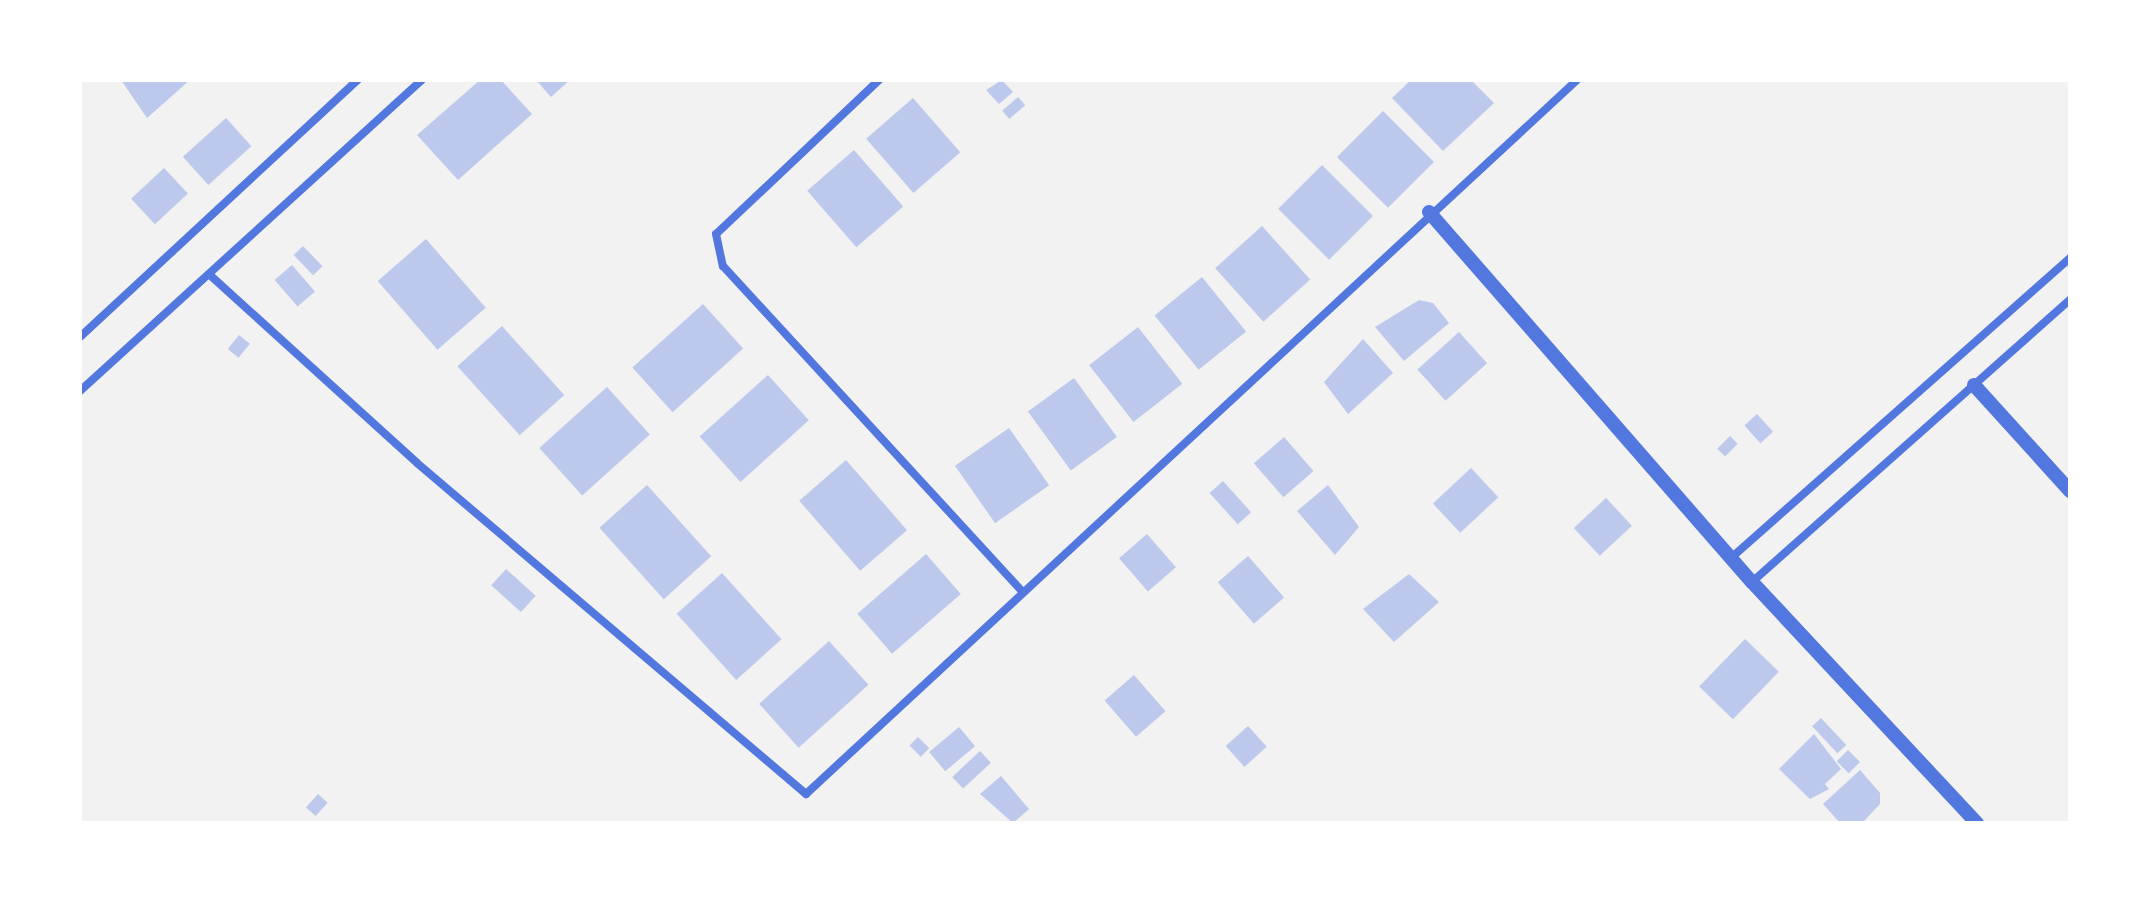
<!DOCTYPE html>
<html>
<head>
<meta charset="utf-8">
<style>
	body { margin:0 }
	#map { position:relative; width:2150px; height:903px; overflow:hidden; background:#f2f2f2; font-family:"Varela Round",sans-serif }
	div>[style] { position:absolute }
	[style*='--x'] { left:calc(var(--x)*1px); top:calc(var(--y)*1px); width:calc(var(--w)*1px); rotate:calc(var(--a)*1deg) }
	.building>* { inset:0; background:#bdc9ec; transform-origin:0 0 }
	.minor>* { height:8px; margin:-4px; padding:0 4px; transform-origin:4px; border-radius:4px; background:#5277de }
	.tertiary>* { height:14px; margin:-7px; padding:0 7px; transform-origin:7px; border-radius:7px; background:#5277de }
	span { translate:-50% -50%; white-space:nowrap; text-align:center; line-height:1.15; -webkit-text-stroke:6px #fff; paint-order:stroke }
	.frame { position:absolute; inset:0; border:82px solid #fff; pointer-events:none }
</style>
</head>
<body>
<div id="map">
	<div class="building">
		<div style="clip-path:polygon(121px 80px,190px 80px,147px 118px)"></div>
		<div style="clip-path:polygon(480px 80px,501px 80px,532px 114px,458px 180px,417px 135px)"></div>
		<div style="clip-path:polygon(536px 80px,570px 80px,551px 97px)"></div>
		<div style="clip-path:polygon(1002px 80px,1013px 92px,999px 104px,986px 90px)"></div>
		<div style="clip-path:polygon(1411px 80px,1471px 80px,1494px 103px,1443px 151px,1392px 98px)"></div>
		<div style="left:1018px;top:97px;width:11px;height:21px;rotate:49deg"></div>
		<div style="left:913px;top:98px;width:72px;height:62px;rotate:49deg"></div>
		<div style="left:1383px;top:111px;width:72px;height:65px;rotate:45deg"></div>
		<div style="left:226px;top:118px;width:38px;height:58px;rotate:48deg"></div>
		<div style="left:854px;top:150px;width:75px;height:62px;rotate:49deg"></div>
		<div style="left:1322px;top:165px;width:72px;height:62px;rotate:45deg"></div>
		<div style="left:164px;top:168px;width:35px;height:45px;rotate:47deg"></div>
		<div style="left:1262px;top:226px;width:72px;height:63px;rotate:48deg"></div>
		<div style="left:426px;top:239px;width:91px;height:64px;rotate:49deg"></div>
		<div style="left:303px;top:246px;width:28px;height:13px;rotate:46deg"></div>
		<div style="left:292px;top:265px;width:35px;height:23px;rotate:49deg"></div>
		<div style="left:1202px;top:277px;width:70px;height:61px;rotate:51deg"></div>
		<div style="clip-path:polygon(1419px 300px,1433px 303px,1449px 323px,1404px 361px,1375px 327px)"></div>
		<div style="left:703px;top:304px;width:60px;height:95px;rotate:48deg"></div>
		<div style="left:502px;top:326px;width:93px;height:60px;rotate:48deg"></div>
		<div style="left:1138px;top:327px;width:72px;height:62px;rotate:52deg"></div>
		<div style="left:1459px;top:332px;width:42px;height:56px;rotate:48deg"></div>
		<div style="left:239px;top:335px;width:14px;height:18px;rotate:39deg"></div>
		<div style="clip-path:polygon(1363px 339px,1393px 373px,1348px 414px,1324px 382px)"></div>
		<div style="left:768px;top:375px;width:61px;height:92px;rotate:48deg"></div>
		<div style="left:1074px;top:378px;width:73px;height:57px;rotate:54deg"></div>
		<div style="left:607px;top:387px;width:64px;height:91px;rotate:48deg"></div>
		<div style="left:1757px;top:414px;width:24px;height:17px;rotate:48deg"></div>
		<div style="left:1009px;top:428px;width:70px;height:66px;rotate:55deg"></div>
		<div style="left:1730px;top:436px;width:11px;height:18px;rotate:45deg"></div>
		<div style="left:1284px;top:437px;width:45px;height:40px;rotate:49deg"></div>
		<div style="left:846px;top:460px;width:93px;height:62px;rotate:49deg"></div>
		<div style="left:1471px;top:468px;width:40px;height:52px;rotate:47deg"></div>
		<div style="left:1223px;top:481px;width:42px;height:18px;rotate:48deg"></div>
		<div style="left:647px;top:485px;width:96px;height:64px;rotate:48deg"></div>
		<div style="clip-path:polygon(1328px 485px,1359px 527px,1335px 555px,1297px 511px)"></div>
		<div style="left:1606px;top:498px;width:38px;height:44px;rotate:47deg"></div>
		<div style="left:1147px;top:534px;width:44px;height:37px;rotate:49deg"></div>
		<div style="left:926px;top:554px;width:53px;height:91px;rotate:49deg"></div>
		<div style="left:1248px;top:556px;width:55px;height:40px;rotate:49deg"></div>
		<div style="left:506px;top:569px;width:40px;height:22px;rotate:42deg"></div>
		<div style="left:722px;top:573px;width:89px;height:61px;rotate:48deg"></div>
		<div style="clip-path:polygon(1409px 574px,1439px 602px,1394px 642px,1363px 609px)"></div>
		<div style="left:1745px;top:639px;width:47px;height:66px;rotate:44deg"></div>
		<div style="left:829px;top:641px;width:59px;height:94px;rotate:48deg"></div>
		<div style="left:1134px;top:675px;width:48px;height:39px;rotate:49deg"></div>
		<div style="left:1821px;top:718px;width:37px;height:12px;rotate:47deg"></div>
		<div style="left:1248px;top:726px;width:28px;height:30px;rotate:48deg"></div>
		<div style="left:959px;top:727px;width:25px;height:39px;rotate:50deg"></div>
		<div style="clip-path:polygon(1814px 734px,1841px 769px,1825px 784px,1829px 789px,1810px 799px,1779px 769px)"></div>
		<div style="left:918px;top:737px;width:16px;height:12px;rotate:45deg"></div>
		<div style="left:1848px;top:750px;width:17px;height:16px;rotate:45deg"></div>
		<div style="left:980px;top:751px;width:16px;height:38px;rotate:47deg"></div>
		<div style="clip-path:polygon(1860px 770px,1880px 793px,1880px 804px,1862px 823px,1840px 823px,1823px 804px)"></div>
		<div style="clip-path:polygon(1001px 776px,1029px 809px,1013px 823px,980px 794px)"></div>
		<div style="left:318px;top:794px;width:13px;height:18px;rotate:42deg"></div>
	</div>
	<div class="minor">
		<div style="--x:879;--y:80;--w:224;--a:136.6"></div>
		<div style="--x:716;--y:234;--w:33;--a:78"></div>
		<div style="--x:723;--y:266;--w:442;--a:47.4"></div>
		<div style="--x:211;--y:276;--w:278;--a:42.2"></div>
		<div style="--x:417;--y:463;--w:511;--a:40.39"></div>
		<div style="--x:806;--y:794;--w:1051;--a:-42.8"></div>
		<div style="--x:80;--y:337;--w:379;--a:-42.8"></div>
		<div style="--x:80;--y:391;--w:462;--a:-42.3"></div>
		<div style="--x:1731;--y:558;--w:453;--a:-41.5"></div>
		<div style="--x:1752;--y:582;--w:425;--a:-41.6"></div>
	</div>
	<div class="tertiary">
		<div style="--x:1429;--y:212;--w:491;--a:48.9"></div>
		<div style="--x:1752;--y:582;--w:330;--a:47"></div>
		<div style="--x:1974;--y:385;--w:143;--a:47.8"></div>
	</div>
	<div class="frame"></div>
</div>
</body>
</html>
